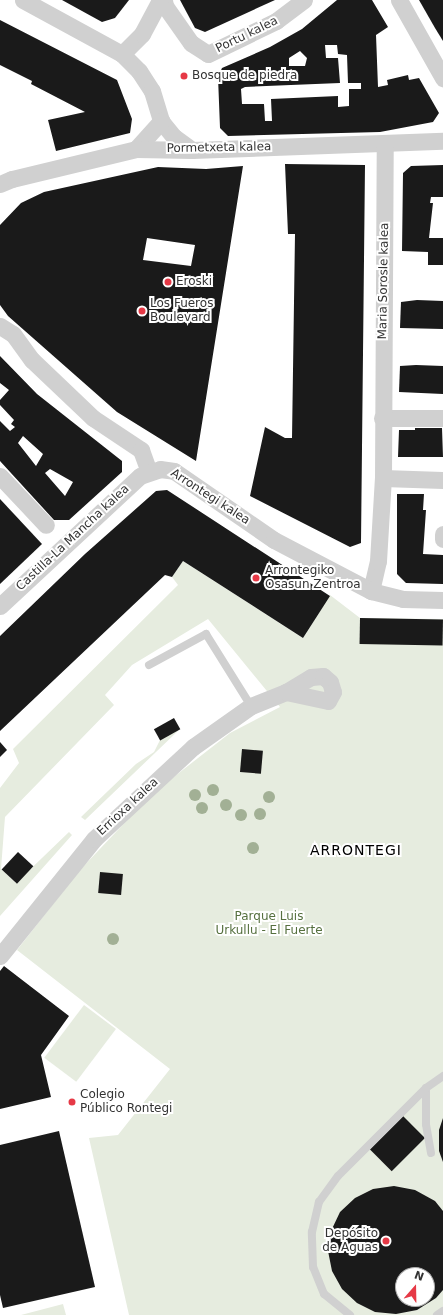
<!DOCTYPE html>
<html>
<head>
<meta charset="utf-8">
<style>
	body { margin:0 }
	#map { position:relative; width:443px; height:1315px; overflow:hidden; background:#fff; font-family:"DejaVu Sans",sans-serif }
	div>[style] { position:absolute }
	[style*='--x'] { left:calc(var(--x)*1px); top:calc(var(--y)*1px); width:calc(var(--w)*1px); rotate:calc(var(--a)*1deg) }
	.green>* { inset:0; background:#e6ecdf; transform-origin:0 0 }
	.building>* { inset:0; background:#1a1a1a; transform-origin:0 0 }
	.lane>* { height:8px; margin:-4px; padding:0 4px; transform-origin:4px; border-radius:4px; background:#d0d0d0 }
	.street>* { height:17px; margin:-8.5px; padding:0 8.5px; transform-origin:8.5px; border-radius:8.5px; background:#d0d0d0 }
	.trees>* { width:12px; height:12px; margin:-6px; border-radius:50%; background:#a2b095 }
	.dots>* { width:11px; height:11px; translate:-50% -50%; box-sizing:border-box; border:2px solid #fff; border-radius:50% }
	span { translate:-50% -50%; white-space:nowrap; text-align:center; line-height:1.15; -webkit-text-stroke:4px #fff; paint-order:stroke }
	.street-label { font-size:12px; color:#333 }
	.poi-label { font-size:12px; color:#333 }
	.left { translate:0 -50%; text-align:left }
	.right { translate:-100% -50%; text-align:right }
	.park-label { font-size:12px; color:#56703f }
	.quarter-label { font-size:14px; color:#000; letter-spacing:1px }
	.north { position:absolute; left:395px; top:1267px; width:40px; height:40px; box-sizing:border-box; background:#fff; border:1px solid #adadad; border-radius:50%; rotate:20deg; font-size:11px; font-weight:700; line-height:16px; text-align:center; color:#333 }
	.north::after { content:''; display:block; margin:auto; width:14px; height:18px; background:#e63946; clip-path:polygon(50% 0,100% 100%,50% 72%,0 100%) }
</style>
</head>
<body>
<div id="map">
	<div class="green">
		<div style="clip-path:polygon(evenodd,183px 561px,303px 638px,330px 595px,360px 618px,443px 619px,443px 1315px,129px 1315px,89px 1138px,118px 1135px,170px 1069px,17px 950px,79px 871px,152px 794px,230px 733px,280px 707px,208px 619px,132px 665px,105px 695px,114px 705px,5px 817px,1px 869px,16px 883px,69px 832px,72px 835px,0 916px,0 788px,19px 763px,13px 749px,178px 585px,172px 577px,183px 561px,403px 1275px,427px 1275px,427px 1299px,403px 1299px,403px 1275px)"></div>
		<div style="clip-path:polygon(180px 729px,85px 820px,81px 817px,136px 764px,154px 752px,160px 740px)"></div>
		<div style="left:84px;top:1005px;width:40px;height:66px;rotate:37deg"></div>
		<div style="clip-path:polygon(63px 1304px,66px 1315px,21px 1315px)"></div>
	</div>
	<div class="building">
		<div style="clip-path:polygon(62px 0,129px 0,115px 18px,102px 22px)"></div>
		<div style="clip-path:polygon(180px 0,275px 0,205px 32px,195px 28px)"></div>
		<div style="clip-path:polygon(evenodd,337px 0,372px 0,388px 27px,376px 35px,378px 87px,388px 85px,387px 80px,408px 75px,409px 80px,419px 78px,439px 113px,433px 122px,380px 132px,228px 136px,220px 128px,218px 77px,222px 68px,270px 47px,302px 29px,337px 0,325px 45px,337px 45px,338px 54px,347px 55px,348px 83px,361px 83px,361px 89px,349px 89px,349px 106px,338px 107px,338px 96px,271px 99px,272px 121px,265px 121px,264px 104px,242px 104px,241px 89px,245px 87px,340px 83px,338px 58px,326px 58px,325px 45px,337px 0,300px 51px,307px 58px,305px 66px,289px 66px,289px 58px,300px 51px)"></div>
		<div style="clip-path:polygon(419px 0,443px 0,443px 41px,435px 28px)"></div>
		<div style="clip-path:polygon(0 20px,117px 80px,132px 119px,130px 133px,56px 151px,48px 120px,85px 112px,31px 84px,32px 81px,0 65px)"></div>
		<div style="clip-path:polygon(285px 164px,365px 165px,361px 543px,350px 547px,250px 496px,265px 427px,285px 438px,292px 438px,295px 234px,288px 234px)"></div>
		<div style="clip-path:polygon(443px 165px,443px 197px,431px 197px,430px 203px,433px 203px,429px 238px,443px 238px,443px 265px,428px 265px,428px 252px,402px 251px,403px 173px,411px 166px)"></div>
		<div style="clip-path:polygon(evenodd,243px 166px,218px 323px,196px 461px,117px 412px,8px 316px,0 305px,0 225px,21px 203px,44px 192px,158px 167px,206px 169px,243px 166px,147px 238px,195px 245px,191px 266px,143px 260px,147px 238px)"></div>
		<div style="clip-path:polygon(417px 300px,443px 301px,443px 329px,400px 328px,401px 302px)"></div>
		<div style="clip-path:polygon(evenodd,0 356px,37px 394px,122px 461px,122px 472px,69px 520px,54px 520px,0 461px,0 421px,10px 431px,15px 427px,11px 424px,14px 420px,0 405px,0 400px,9px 390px,0 383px,0 356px,23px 436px,43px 454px,36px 466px,18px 443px,23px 436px,0 356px,50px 469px,73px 482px,65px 496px,45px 473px,50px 469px)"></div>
		<div style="clip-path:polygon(416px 365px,443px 366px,443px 394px,399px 392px,400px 366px)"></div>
		<div style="clip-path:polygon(415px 428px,442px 428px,443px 457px,398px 457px,399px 430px,415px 430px)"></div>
		<div style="clip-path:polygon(167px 490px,330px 596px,303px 638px,183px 561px,172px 577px,165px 575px,0 731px,0 636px,85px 554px,156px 491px)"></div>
		<div style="clip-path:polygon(397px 494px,424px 494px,423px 510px,426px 510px,423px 554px,443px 555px,443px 584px,406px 583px,397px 574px)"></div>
		<div style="clip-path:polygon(0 499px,42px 544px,0 584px)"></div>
		<div style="left:360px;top:618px;width:83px;height:26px;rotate:1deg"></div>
		<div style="left:174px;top:718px;width:13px;height:23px;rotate:61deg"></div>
		<div style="clip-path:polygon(0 742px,7px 750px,0 757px)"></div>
		<div style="left:242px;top:749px;width:21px;height:23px;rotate:5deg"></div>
		<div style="left:18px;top:852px;width:21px;height:24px;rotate:43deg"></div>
		<div style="left:100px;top:872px;width:23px;height:21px;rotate:5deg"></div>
		<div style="clip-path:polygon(4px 966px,69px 1016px,41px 1055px,51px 1097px,0 1109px,0 971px)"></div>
		<div style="left:403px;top:1116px;width:31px;height:47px;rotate:45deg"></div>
		<div style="clip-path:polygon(443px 1118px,443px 1162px,439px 1151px,439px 1130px)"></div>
		<div style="clip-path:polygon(59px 1131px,95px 1287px,3px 1308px,0 1295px,0 1145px)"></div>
		<div style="clip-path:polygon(evenodd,394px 1186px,415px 1190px,435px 1201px,443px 1211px,443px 1290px,436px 1298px,417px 1310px,396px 1314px,375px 1312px,357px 1303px,342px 1289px,332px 1271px,328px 1251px,331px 1231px,340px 1212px,355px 1198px,373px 1189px,394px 1186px,403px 1275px,427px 1275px,427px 1299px,403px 1299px,403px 1275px)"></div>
	</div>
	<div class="lane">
		<div style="--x:149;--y:665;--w:65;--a:-28.5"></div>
		<div style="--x:206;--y:634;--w:85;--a:58"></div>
		<div style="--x:431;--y:1153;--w:29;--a:-100"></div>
		<div style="--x:426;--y:1124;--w:36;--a:-90"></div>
		<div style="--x:426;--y:1088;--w:21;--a:-35"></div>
		<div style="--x:350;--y:1315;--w:33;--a:-141"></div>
		<div style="--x:324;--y:1294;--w:29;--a:-112"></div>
		<div style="--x:313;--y:1267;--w:35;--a:-92"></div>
		<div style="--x:312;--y:1232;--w:31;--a:-77"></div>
		<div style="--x:319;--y:1202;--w:32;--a:-54"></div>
		<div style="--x:338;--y:1176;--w:124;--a:-45"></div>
		<div style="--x:437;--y:1315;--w:7;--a:-34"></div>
	</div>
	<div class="street">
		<div style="--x:23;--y:0;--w:113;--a:28.6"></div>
		<div style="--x:122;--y:54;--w:24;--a:45"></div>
		<div style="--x:139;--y:71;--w:24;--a:57"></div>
		<div style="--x:152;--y:91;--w:31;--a:73"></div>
		<div style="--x:161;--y:121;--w:21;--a:51"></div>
		<div style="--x:174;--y:137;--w:22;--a:36"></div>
		<div style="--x:164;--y:0;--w:6;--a:81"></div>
		<div style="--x:165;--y:6;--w:45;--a:54.9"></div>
		<div style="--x:191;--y:43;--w:20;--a:33"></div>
		<div style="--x:208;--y:54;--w:76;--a:-25.9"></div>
		<div style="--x:276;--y:21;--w:35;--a:-37"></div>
		<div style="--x:399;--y:0;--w:90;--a:60.6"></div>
		<div style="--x:122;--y:54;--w:28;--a:-45"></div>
		<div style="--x:142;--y:34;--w:38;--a:-62"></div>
		<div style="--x:136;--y:149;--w:38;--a:-48"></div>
		<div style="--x:0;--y:184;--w:13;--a:-23"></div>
		<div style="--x:12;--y:179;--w:128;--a:-13.6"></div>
		<div style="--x:136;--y:149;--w:56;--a:1"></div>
		<div style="--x:192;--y:150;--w:251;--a:-2.1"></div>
		<div style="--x:0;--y:326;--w:15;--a:32"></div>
		<div style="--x:13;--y:334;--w:32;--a:54"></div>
		<div style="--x:32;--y:360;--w:84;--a:43.6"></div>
		<div style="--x:93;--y:418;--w:58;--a:33.7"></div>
		<div style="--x:141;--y:450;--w:23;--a:70"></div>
		<div style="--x:382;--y:418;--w:61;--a:0"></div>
		<div style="--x:0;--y:476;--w:67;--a:46.8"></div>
		<div style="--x:383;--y:478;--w:60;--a:1.9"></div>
		<div style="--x:443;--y:534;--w:5;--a:90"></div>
		<div style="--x:371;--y:591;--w:31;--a:-77"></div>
		<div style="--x:378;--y:561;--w:83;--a:-86.6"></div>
		<div style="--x:383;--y:478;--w:334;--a:-89.7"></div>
		<div style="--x:0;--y:606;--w:191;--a:-42.9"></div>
		<div style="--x:140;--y:476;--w:21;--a:-19"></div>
		<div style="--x:160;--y:469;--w:14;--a:8"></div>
		<div style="--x:174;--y:471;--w:121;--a:34.6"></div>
		<div style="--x:274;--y:540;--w:110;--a:27.7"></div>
		<div style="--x:371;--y:591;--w:33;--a:14"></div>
		<div style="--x:403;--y:599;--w:40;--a:1.4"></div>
		<div style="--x:0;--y:956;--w:150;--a:-51.2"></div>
		<div style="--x:94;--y:839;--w:135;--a:-42.9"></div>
		<div style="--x:193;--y:747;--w:71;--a:-35.3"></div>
		<div style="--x:251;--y:706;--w:38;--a:-22"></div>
		<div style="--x:286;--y:692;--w:29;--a:-31"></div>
		<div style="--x:311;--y:677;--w:12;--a:-5"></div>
		<div style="--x:323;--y:676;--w:9;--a:41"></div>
		<div style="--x:330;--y:682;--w:10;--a:73"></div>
		<div style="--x:333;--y:692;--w:10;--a:119"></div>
		<div style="--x:328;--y:701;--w:43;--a:-167.9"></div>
	</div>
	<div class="trees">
		<div style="left:213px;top:790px"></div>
		<div style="left:195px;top:795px"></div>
		<div style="left:269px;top:797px"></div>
		<div style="left:226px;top:805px"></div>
		<div style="left:202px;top:808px"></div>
		<div style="left:260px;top:814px"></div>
		<div style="left:241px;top:815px"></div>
		<div style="left:253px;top:848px"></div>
		<div style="left:113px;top:939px"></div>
	</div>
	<div class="dots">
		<div style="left:184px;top:76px;background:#e63946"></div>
		<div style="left:168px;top:282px;background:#e63946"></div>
		<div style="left:142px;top:311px;background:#e63946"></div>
		<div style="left:256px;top:578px;background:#e63946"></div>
		<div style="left:72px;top:1102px;background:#e63946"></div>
		<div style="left:386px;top:1241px;background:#e63946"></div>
	</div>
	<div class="street-label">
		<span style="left:247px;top:35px;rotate:-26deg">Portu kalea</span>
		<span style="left:219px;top:148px;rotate:-1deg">Pormetxeta kalea</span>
		<span style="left:384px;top:281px;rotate:-89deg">Maria Sorosle kalea</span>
		<span style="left:210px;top:497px;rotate:33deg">Arrontegi kalea</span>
		<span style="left:73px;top:538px;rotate:-43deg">Castilla-La Mancha kalea</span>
		<span style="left:128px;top:807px;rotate:-43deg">Errioxa kalea</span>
	</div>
	<div class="poi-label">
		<span class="left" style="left:192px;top:76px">Bosque de piedra</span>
		<span class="left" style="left:176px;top:282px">Eroski</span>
		<span class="left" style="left:150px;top:311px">Los Fueros<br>Boulevard</span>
		<span class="left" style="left:265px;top:578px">Arrontegiko<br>Osasun Zentroa</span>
		<span class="left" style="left:80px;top:1102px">Colegio<br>Público Rontegi</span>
		<span class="right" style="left:378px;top:1241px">Depósito<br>de Aguas</span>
	</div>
	<div class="park-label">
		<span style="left:269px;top:924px">Parque Luis<br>Urkullu - El Fuerte</span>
	</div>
	<div class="quarter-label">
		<span style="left:356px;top:850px">ARRONTEGI</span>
	</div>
	<div class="north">N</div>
</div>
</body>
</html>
